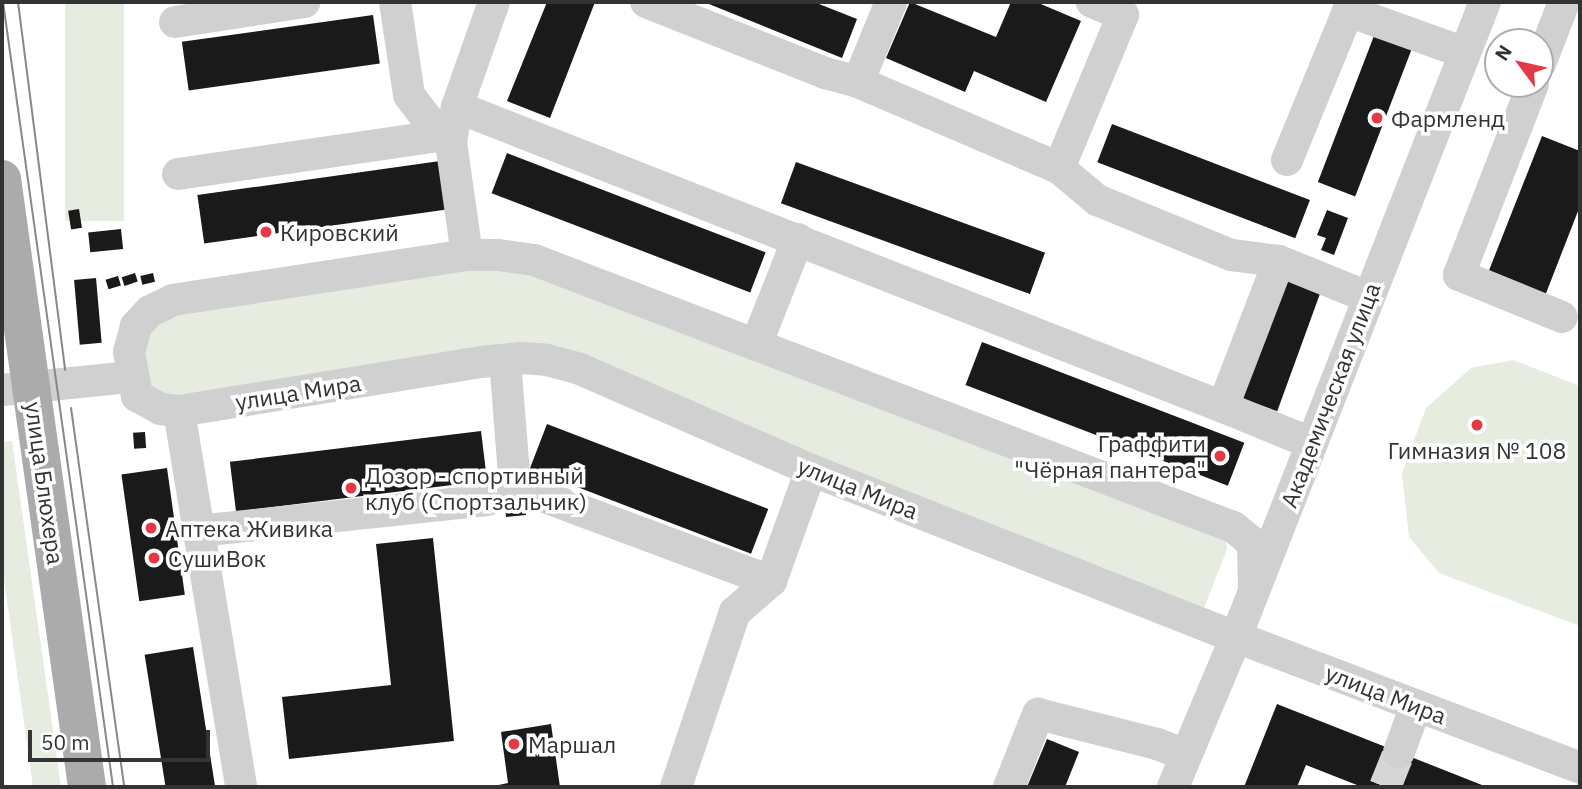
<!DOCTYPE html>
<html>
<head>
<meta charset="utf-8">
<style>
	body { margin:0 }
	#map { position:relative; width:1582px; height:789px; overflow:hidden; background:#fff; font-family:"IBM Plex Sans",sans-serif }
	div>[style] { position:absolute }
	[style*='--x'] { left:calc(var(--x)*1px); top:calc(var(--y)*1px); width:calc(var(--w)*1px); rotate:calc(var(--a)*1deg) }
	.green>* { inset:0; background:#e6ecdf; transform-origin:0 0 }
	.building>* { inset:0; background:#1a1a1a; transform-origin:0 0 }
	.minor-tunnel>* { height:32px; margin-top:-16px; transform-origin:0; background:repeating-linear-gradient(90deg,#d6d6d6 0 32px,transparent 0 48px) }
	.minor>* { height:32px; margin:-16px; padding:0 16px; transform-origin:16px; border-radius:16px; background:#d0d0d0 }
	.major>* { height:38px; margin:-19px; padding:0 19px; transform-origin:19px; border-radius:19px; background:#ababab }
	.tram>* { height:2px; margin:-1px; padding:0 1px; transform-origin:1px; border-radius:1px; background:#888 }
	.dots>* { width:19px; height:19px; translate:-50% -50%; box-sizing:border-box; border:4px solid #fff; border-radius:50% }
	span { translate:-50% -50%; white-space:nowrap; text-align:center; line-height:1.15; -webkit-text-stroke:7px #fff; paint-order:stroke }
	.poi-label { font-size:23px; color:#333 }
	.left { translate:0 -50%; text-align:left }
	.right { translate:-100% -50%; text-align:right }
	.street-label { font-size:23px; color:#333 }
	.frame { position:absolute; inset:0; border:4px solid #333; pointer-events:none }
	.north { position:absolute; left:1484px; top:28px; width:70px; height:70px; box-sizing:border-box; background:#fff; border:2px solid #adadad; border-radius:50%; rotate:303deg; font-size:19px; font-weight:700; line-height:28px; text-align:center; color:#333 }
	.north::after { content:''; display:block; margin:auto; width:24px; height:32px; background:#e63946; clip-path:polygon(50% 0,100% 100%,50% 72%,0 100%) }
	.scale { position:absolute; left:28px; top:730px; width:182px; height:32px; box-sizing:border-box; border:4px solid #333; border-top:0; padding-left:9px; font-size:21px; line-height:24px; white-space:nowrap; color:#333; -webkit-text-stroke:5px #fff; paint-order:stroke }
</style>
</head>
<body>
<div id="map">
	<div class="green">
		<div style="left:65px;top:2px;width:59px;height:219px"></div>
		<div style="clip-path:polygon(498px 255px,1224px 523px,1227px 549px,1199px 621px,547px 360px,179px 411px,137px 396px,150px 311px)"></div>
		<div style="clip-path:polygon(1513px 360px,1580px 386px,1580px 626px,1439px 573px,1409px 537px,1402px 473px,1426px 408px,1471px 368px)"></div>
		<div style="clip-path:polygon(12px 441px,61px 787px,33px 787px,2px 565px,2px 442px)"></div>
	</div>
	<div class="building">
		<div style="clip-path:polygon(547px 2px,595px 2px,550px 118px,507px 101px)"></div>
		<div style="clip-path:polygon(704px 2px,814px 2px,857px 19px,842px 58px)"></div>
		<div style="clip-path:polygon(910px 2px,996px 37px,1011px 2px,1036px 2px,1081px 21px,1046px 102px,974px 71px,965px 92px,886px 58px)"></div>
		<div style="left:373px;top:15px;width:49px;height:193px;rotate:82deg"></div>
		<div style="left:1377px;top:28px;width:40px;height:165px;rotate:21deg"></div>
		<div style="left:1112px;top:124px;width:212px;height:41px;rotate:21deg"></div>
		<div style="clip-path:polygon(1542px 136px,1580px 151px,1580px 206px,1543px 301px,1486px 278px)"></div>
		<div style="left:507px;top:153px;width:277px;height:43px;rotate:21deg"></div>
		<div style="left:440px;top:161px;width:49px;height:245px;rotate:82deg"></div>
		<div style="left:796px;top:162px;width:265px;height:44px;rotate:20deg"></div>
		<div style="left:79px;top:209px;width:19px;height:11px;rotate:81deg"></div>
		<div style="clip-path:polygon(1327px 210px,1348px 218px,1334px 255px,1321px 250px,1326px 238px,1317px 235px)"></div>
		<div style="left:121px;top:229px;width:20px;height:33px;rotate:84deg"></div>
		<div style="left:135px;top:273px;width:9px;height:14px;rotate:72deg"></div>
		<div style="left:153px;top:273px;width:9px;height:13px;rotate:77deg"></div>
		<div style="left:1280px;top:275px;width:44px;height:129px;rotate:20deg"></div>
		<div style="left:118px;top:276px;width:10px;height:13px;rotate:73deg"></div>
		<div style="left:96px;top:278px;width:65px;height:22px;rotate:85deg"></div>
		<div style="left:982px;top:342px;width:281px;height:46px;rotate:21deg"></div>
		<div style="left:547px;top:424px;width:237px;height:48px;rotate:21deg"></div>
		<div style="left:481px;top:431px;width:50px;height:253px;rotate:83deg"></div>
		<div style="left:145px;top:432px;width:16px;height:12px;rotate:86deg"></div>
		<div style="left:167px;top:468px;width:128px;height:46px;rotate:82deg"></div>
		<div style="left:524px;top:496px;width:19px;height:20px;rotate:84deg"></div>
		<div style="clip-path:polygon(433px 538px,454px 741px,289px 759px,282px 697px,391px 685px,376px 544px)"></div>
		<div style="left:193px;top:647px;width:142px;height:49px;rotate:81deg"></div>
		<div style="clip-path:polygon(1277px 704px,1487px 787px,1362px 787px,1306px 765px,1297px 787px,1244px 787px)"></div>
		<div style="clip-path:polygon(551px 724px,560px 787px,489px 787px,508px 783px,501px 732px)"></div>
		<div style="clip-path:polygon(1047px 739px,1079px 752px,1065px 787px,1027px 787px)"></div>
	</div>
	<div class="minor-tunnel">
		<div style="--x:1385;--y:787;--w:38;--a:-68"></div>
	</div>
	<div class="minor">
		<div style="--x:395;--y:2;--w:94;--a:81.4"></div>
		<div style="--x:409;--y:95;--w:51;--a:52.9"></div>
		<div style="--x:440;--y:136;--w:13;--a:32"></div>
		<div style="--x:646;--y:2;--w:193;--a:21.6"></div>
		<div style="--x:825;--y:73;--w:34;--a:15"></div>
		<div style="--x:858;--y:82;--w:219;--a:23.2"></div>
		<div style="--x:1059;--y:168;--w:50;--a:40.1"></div>
		<div style="--x:1097;--y:200;--w:145;--a:22.3"></div>
		<div style="--x:1231;--y:255;--w:48;--a:7.1"></div>
		<div style="--x:1279;--y:261;--w:96;--a:22"></div>
		<div style="--x:175;--y:22;--w:131;--a:-8.8"></div>
		<div style="--x:1540;--y:64;--w:66;--a:-68.8"></div>
		<div style="--x:858;--y:82;--w:87;--a:-67.6"></div>
		<div style="--x:1533;--y:84;--w:205;--a:111.2"></div>
		<div style="--x:1459;--y:275;--w:111;--a:22.2"></div>
		<div style="--x:457;--y:107;--w:823;--a:21.39"></div>
		<div style="--x:1287;--y:160;--w:161;--a:-67.7"></div>
		<div style="--x:1348;--y:11;--w:124;--a:19.7"></div>
		<div style="--x:1059;--y:168;--w:166;--a:-67.3"></div>
		<div style="--x:1123;--y:15;--w:34;--a:-157"></div>
		<div style="--x:178;--y:174;--w:265;--a:-8.3"></div>
		<div style="--x:467;--y:255;--w:113;--a:-98.1"></div>
		<div style="--x:451;--y:143;--w:36;--a:-81"></div>
		<div style="--x:457;--y:107;--w:111;--a:-70.6"></div>
		<div style="--x:1279;--y:261;--w:156;--a:111"></div>
		<div style="--x:1223;--y:407;--w:95;--a:22.2"></div>
		<div style="--x:756;--y:345;--w:114;--a:-68.4"></div>
		<div style="--x:505;--y:360;--w:126;--a:85.5"></div>
		<div style="--x:515;--y:486;--w:273;--a:20.4"></div>
		<div style="--x:2;--y:390;--w:130;--a:-5.8"></div>
		<div style="--x:179;--y:411;--w:381;--a:80.6"></div>
		<div style="--x:198;--y:531;--w:291;--a:-6.1"></div>
		<div style="--x:1254;--y:588;--w:45;--a:-91.3"></div>
		<div style="--x:1253;--y:543;--w:26;--a:-141"></div>
		<div style="--x:1233;--y:527;--w:748;--a:-159.09"></div>
		<div style="--x:534;--y:260;--w:36;--a:-172"></div>
		<div style="--x:498;--y:255;--w:31;--a:180"></div>
		<div style="--x:467;--y:255;--w:297;--a:171.3"></div>
		<div style="--x:173;--y:300;--w:25;--a:154"></div>
		<div style="--x:150;--y:311;--w:21;--a:133"></div>
		<div style="--x:136;--y:326;--w:27;--a:105"></div>
		<div style="--x:129;--y:352;--w:45;--a:79.7"></div>
		<div style="--x:137;--y:396;--w:26;--a:29"></div>
		<div style="--x:160;--y:409;--w:19;--a:6"></div>
		<div style="--x:179;--y:411;--w:306;--a:-9.2"></div>
		<div style="--x:481;--y:362;--w:40;--a:-5.7"></div>
		<div style="--x:521;--y:358;--w:26;--a:4"></div>
		<div style="--x:547;--y:360;--w:34;--a:15"></div>
		<div style="--x:580;--y:369;--w:252;--a:23.6"></div>
		<div style="--x:811;--y:470;--w:457;--a:21.5"></div>
		<div style="--x:1236;--y:637;--w:368;--a:20.8"></div>
		<div style="--x:1399;--y:752;--w:49;--a:-69.7"></div>
		<div style="--x:676;--y:787;--w:185;--a:-71.4"></div>
		<div style="--x:735;--y:612;--w:48;--a:-40.7"></div>
		<div style="--x:771;--y:581;--w:118;--a:-70.2"></div>
		<div style="--x:1009;--y:787;--w:79;--a:-68.3"></div>
		<div style="--x:1038;--y:714;--w:123;--a:14.1"></div>
		<div style="--x:1157;--y:744;--w:31;--a:21"></div>
		<div style="--x:1173;--y:787;--w:163;--a:-67.2"></div>
		<div style="--x:1236;--y:637;--w:682;--a:-68.59"></div>
	</div>
	<div class="major">
		<div style="--x:2;--y:179;--w:614;--a:82.04"></div>
	</div>
	<div class="tram">
		<div style="--x:3;--y:2;--w:793;--a:82.02"></div>
		<div style="--x:18;--y:2;--w:371;--a:82.7"></div>
		<div style="--x:71;--y:408;--w:383;--a:82"></div>
	</div>
	<div class="dots">
		<div style="left:1377px;top:118px;background:#e63946"></div>
		<div style="left:266px;top:232px;background:#e63946"></div>
		<div style="left:1477px;top:425px;background:#e63946"></div>
		<div style="left:1220px;top:456px;background:#e63946"></div>
		<div style="left:351px;top:488px;background:#e63946"></div>
		<div style="left:151px;top:528px;background:#e63946"></div>
		<div style="left:154px;top:558px;background:#e63946"></div>
		<div style="left:514px;top:744px;background:#e63946"></div>
	</div>
	<div class="poi-label">
		<span class="left" style="left:1391px;top:118px">Фармленд</span>
		<span class="left" style="left:280px;top:232px">Кировский</span>
		<span class="right" style="left:1206px;top:456px">Граффити<br>"Чёрная пантера"</span>
		<span style="left:1477px;top:450px">Гимназия № 108</span>
		<span class="left" style="left:365px;top:488px">Дозор - спортивный<br>клуб (Спортзальчик)</span>
		<span class="left" style="left:165px;top:528px">Аптека Живика</span>
		<span class="left" style="left:168px;top:558px">СушиВок</span>
		<span class="left" style="left:528px;top:744px">Маршал</span>
	</div>
	<div class="street-label">
		<span style="left:298px;top:392px;rotate:-9deg">улица Мира</span>
		<span style="left:1330px;top:395px;rotate:-69deg">Академическая улица</span>
		<span style="left:45px;top:483px;rotate:82deg">улица Блюхера</span>
		<span style="left:858px;top:488px;rotate:22deg">улица Мира</span>
		<span style="left:1386px;top:694px;rotate:21deg">улица Мира</span>
	</div>
	<div class="frame"></div>
	<div class="north">N</div>
	<div class="scale">50 m</div>
</div>
</body>
</html>
